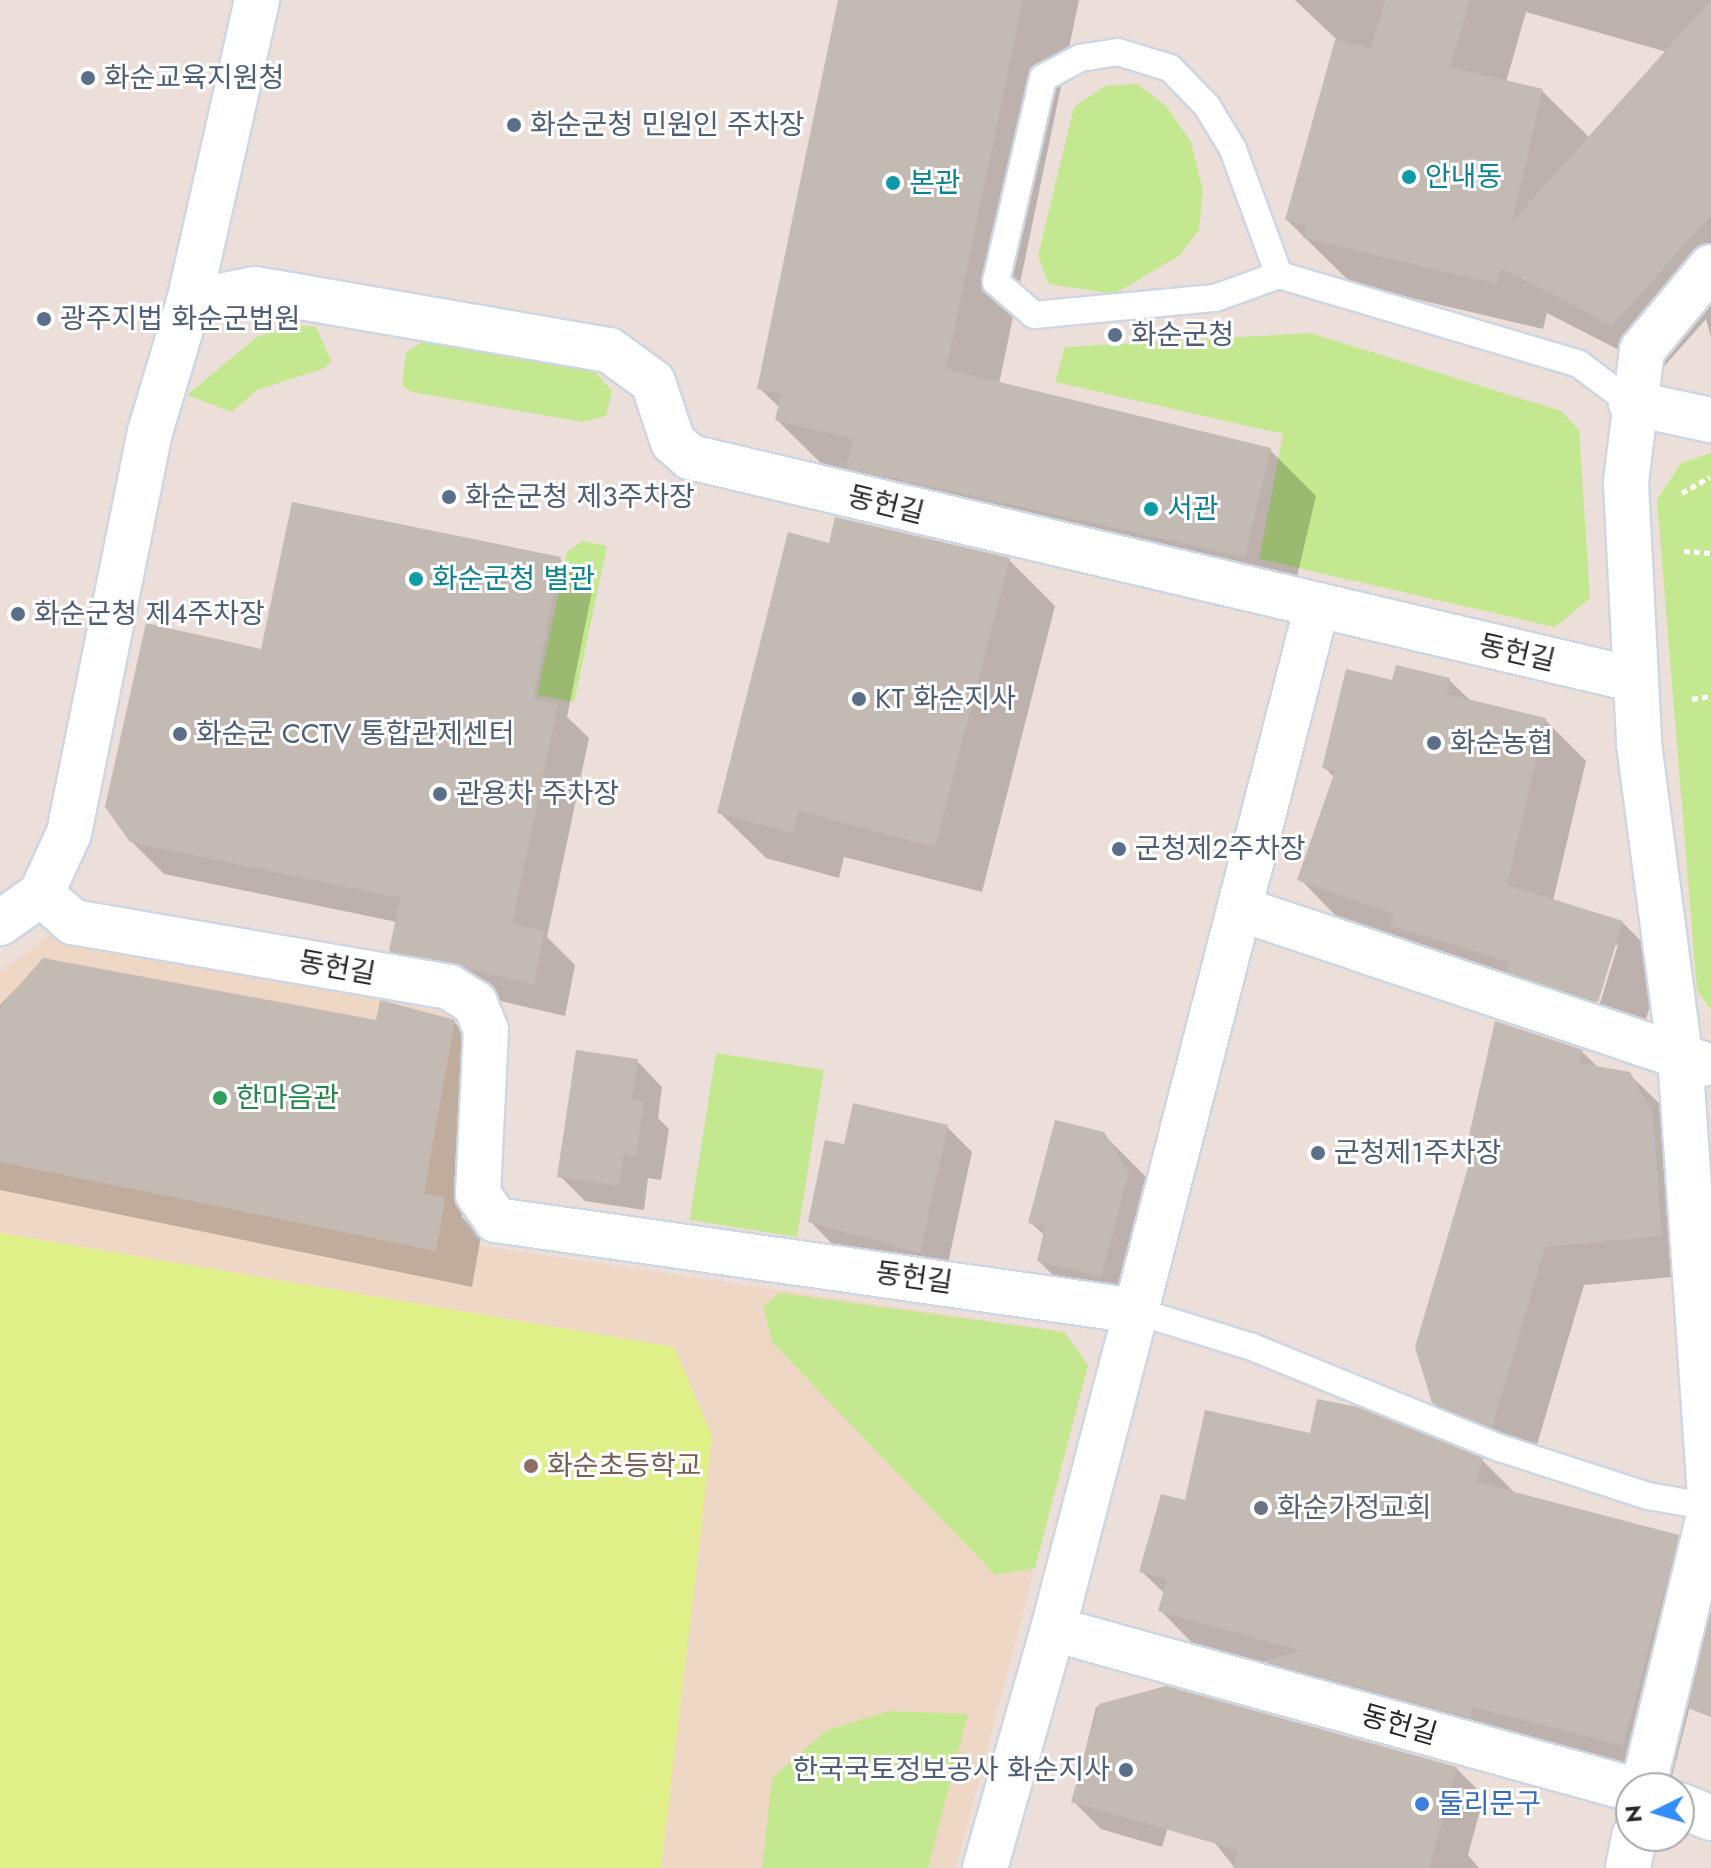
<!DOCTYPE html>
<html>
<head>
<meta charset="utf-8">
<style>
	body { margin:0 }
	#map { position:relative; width:1711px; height:1868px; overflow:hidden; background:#ecded8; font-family:Jost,"Noto Sans KR",sans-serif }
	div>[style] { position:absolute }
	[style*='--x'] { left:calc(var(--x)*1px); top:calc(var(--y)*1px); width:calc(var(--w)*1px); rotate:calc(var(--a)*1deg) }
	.education>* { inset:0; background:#efd7c5 }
	.green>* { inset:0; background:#c4e88f; transform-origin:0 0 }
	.pitch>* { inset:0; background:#e0f089 }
	.shadow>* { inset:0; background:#0003 }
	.building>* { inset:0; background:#c3bab4 }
	.path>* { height:5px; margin-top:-2.5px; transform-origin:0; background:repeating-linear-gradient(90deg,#fff 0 6px,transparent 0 10px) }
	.roads { filter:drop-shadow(2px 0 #cdd7e3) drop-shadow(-2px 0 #cdd7e3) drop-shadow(0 2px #cdd7e3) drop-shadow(0 -2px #cdd7e3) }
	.lane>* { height:26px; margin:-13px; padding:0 13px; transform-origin:13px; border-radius:13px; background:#fff }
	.street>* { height:44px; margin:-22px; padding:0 22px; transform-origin:22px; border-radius:22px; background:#fff }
	.dots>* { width:22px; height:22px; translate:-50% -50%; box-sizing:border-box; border:4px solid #fff; border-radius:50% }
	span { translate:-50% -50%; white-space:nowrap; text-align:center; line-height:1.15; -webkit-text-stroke:6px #fff; paint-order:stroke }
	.service-label { font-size:28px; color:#4e5e75 }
	.left { translate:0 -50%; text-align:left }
	.right { translate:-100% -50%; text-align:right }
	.culture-label { font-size:28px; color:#0d838f }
	.street-label { font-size:28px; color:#282828 }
	.leisure-label { font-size:28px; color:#27864d }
	.education-label { font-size:28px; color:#785e54 }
	.worship-label { font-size:28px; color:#5b616d }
	.shop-label { font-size:28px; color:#366cbe }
	.north { position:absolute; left:1615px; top:1772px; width:80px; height:80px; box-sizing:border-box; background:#fff; border:2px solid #a9a9a9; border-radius:50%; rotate:265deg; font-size:22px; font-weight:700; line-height:32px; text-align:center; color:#282828 }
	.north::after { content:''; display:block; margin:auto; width:28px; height:36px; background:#328eff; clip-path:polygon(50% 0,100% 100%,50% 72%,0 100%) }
</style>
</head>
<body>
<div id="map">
	<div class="education">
		<div style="clip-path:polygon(49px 935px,448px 1013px,469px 1043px,460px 1220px,481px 1246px,1064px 1332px,1088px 1365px,956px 1868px,0 1868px,0 972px)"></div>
	</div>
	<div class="green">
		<div style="clip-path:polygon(1137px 84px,1166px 106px,1191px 142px,1203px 191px,1199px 230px,1180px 255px,1114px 294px,1049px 284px,1038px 256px,1074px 107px,1105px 86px)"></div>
		<div style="clip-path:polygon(292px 325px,316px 327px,331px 361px,325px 368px,257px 390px,232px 412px,187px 395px,257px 337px)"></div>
		<div style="clip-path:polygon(1310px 333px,1561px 411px,1579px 430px,1590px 598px,1555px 627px,1259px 559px,1283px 434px,1055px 382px,1065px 347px)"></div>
		<div style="clip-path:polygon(425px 340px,590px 366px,612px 391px,606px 416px,583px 422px,412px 392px,402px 386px,406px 353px)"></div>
		<div style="clip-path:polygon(1711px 453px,1711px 1010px,1697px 990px,1657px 500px,1681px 463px)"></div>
		<div style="clip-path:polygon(583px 541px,607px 546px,574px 702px,537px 695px,567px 552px)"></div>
		<div style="left:716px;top:1053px;width:109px;height:169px;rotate:9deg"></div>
		<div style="clip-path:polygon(780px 1293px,1064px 1332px,1088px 1365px,1035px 1568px,995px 1575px,772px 1342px,763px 1306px)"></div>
		<div style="clip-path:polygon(889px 1711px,968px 1714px,928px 1868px,762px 1868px,772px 1778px,827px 1730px)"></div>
	</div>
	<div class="pitch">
		<div style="clip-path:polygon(0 1233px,674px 1347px,712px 1436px,661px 1868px,0 1868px)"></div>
	</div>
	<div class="shadow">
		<div style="clip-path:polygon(841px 0,1079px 0,999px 384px,1270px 450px,1316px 496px,1291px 602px,824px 466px,777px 420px,780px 408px,759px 388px)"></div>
		<div style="clip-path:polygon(evenodd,1295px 0,1711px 0,1711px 337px,1706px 319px,1660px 371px,1547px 313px,1543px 329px,1352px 284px,1287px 220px,1336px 39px,1295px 0,1526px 12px,1667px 52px,1590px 138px,1542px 91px,1506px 82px,1526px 12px)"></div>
		<div style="clip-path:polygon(830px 545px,1009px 560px,1055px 606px,982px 892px,844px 857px,839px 878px,766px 858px,719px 812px)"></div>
		<div style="clip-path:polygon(560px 559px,592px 591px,567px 717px,589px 738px,547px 937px,575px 965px,565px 1016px,424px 983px,391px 951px,397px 922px,164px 874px,131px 841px,263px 651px)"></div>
		<div style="clip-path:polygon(evenodd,1449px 680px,1472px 702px,1545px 720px,1586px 761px,1553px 901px,1622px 922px,1663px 963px,1639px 1042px,1340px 920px,1300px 879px,1335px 778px,1324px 767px,1393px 682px,1449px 680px,1613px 945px,1618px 945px,1597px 1013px,1593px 1011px,1613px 945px)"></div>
		<div style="clip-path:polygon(44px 960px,378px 1023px,454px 1022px,491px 1059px,462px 1217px,481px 1236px,472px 1287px,0 1190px,0 1005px)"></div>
		<div style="clip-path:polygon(1582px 1052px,1599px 1068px,1629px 1074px,1669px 1113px,1705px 1274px,1584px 1285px,1531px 1465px,1473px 1441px,1433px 1402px,1473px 1157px,1468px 1152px)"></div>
		<div style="clip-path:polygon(637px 1061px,662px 1087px,658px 1118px,669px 1129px,661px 1180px,648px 1178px,644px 1210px,585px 1201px,560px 1176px)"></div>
		<div style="clip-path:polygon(947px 1127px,972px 1152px,945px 1277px,835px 1247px,810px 1221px,846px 1147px)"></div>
		<div style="clip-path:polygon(1103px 1134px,1150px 1181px,1147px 1323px,1085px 1307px,1039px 1261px,1045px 1236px,1030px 1222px)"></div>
		<div style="clip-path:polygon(1312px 1435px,1482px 1460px,1516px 1494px,1677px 1536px,1711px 1570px,1711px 1624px,1669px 1788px,1205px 1656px,1160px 1610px,1165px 1594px,1141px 1571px,1186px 1503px)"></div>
		<div style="clip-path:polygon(1166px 1688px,1456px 1768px,1484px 1796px,1468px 1855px,1479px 1868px,1235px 1868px,1214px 1842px,1191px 1751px,1162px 1847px,1101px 1829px,1073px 1801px,1096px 1707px)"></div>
	</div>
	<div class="building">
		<div style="clip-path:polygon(838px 0,1023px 0,946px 369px,1271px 448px,1245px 557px,846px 468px,853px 439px,775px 420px,781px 394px,757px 389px)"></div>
		<div style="clip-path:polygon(1385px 0,1470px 0,1450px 67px,1543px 89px,1512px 222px,1711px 0,1711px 215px,1612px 326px,1501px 268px,1497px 284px,1303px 238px,1306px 225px,1285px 220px,1335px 40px,1371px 48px)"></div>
		<div style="clip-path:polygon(292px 502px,561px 557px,533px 699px,558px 704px,512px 924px,544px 931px,534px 985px,389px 951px,400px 898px,130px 842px,105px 807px,146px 623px,261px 649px)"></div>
		<div style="clip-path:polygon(835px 517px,1010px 558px,935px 847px,798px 811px,793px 833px,717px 813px,788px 532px,829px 543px)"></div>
		<div style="clip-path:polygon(1396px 665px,1450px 678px,1447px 694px,1546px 718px,1507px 885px,1623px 921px,1598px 1002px,1506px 972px,1509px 962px,1391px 926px,1394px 914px,1297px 880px,1335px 771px,1322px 768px,1346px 669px,1392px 680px)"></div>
		<div style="clip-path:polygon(43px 958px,376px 1020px,380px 1000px,455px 1020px,424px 1193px,445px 1198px,436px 1251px,0 1162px,0 1007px)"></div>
		<div style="clip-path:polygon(1495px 1021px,1583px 1050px,1579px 1063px,1630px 1072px,1653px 1114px,1662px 1236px,1545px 1247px,1492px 1428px,1432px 1403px,1415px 1347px,1472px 1154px,1465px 1153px)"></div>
		<div style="clip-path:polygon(576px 1050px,638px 1059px,632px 1100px,644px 1102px,636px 1156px,624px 1154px,619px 1186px,557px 1177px)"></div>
		<div style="clip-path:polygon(853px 1103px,948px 1125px,920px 1253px,808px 1222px,825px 1140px,844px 1144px)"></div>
		<div style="clip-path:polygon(1055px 1120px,1104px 1132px,1129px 1173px,1101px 1277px,1037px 1261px,1045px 1227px,1028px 1223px)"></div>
		<div style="clip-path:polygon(1317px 1399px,1358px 1407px,1483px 1458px,1476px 1482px,1679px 1535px,1623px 1746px,1473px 1707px,1470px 1718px,1263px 1661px,1302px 1651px,1158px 1611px,1167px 1579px,1139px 1572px,1161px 1494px,1185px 1500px,1205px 1410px,1310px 1433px)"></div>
		<div style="clip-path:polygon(1711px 1613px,1711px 1717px,1688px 1708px)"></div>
		<div style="clip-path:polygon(1166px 1686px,1457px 1767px,1429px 1868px,1233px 1868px,1238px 1850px,1071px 1802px,1099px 1704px)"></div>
	</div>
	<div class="path">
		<div style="--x:1682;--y:493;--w:32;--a:-30"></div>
		<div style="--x:1684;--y:551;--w:27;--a:4"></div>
		<div style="--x:1692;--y:699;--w:19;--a:-9"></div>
	</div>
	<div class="roads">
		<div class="lane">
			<div style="--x:1279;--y:275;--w:134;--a:-110.1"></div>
			<div style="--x:1233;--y:149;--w:50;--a:-121.2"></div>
			<div style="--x:1207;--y:106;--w:53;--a:-134.2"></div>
			<div style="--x:1170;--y:68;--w:54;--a:-162.9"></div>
			<div style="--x:1118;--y:52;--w:38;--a:171"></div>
			<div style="--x:1080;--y:58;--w:42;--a:151.6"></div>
			<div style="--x:1043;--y:78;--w:209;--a:103"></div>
			<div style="--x:996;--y:282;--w:50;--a:41"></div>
			<div style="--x:1034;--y:315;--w:182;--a:-5.4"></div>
			<div style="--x:1215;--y:298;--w:68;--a:-19.8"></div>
			<div style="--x:1279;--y:275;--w:313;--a:16.5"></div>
			<div style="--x:1579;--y:364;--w:65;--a:36.9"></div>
			<div style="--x:1136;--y:1311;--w:121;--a:17.2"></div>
			<div style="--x:1252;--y:1347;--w:268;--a:22.2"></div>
			<div style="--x:1500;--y:1448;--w:156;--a:18"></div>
			<div style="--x:1648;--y:1496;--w:64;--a:9.9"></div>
		</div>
		<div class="street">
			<div style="--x:1711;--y:267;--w:108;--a:129.7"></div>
			<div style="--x:1642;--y:350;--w:134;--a:96.9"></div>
			<div style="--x:1626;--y:483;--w:261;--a:87.1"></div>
			<div style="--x:1639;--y:744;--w:314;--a:82.5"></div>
			<div style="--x:1680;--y:1055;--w:452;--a:86.1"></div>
			<div style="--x:189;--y:302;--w:67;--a:-11.1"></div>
			<div style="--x:255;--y:289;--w:359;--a:9.8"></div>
			<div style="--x:609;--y:350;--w:54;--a:36"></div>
			<div style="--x:653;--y:382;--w:63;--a:71.6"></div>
			<div style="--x:673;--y:442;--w:23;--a:41"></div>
			<div style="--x:690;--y:457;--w:972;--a:13.26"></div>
			<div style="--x:1631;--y:403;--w:82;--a:12"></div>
			<div style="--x:41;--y:894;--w:67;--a:-65.3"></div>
			<div style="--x:69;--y:833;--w:409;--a:-78.6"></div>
			<div style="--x:150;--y:432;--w:136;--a:-73.3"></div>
			<div style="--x:189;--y:302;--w:310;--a:-77.3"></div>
			<div style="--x:1243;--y:910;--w:485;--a:18.5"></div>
			<div style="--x:0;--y:923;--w:50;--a:-35.3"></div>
			<div style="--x:41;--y:894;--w:43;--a:41.2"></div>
			<div style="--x:73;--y:922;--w:382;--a:9.8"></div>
			<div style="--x:449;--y:987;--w:31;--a:32"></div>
			<div style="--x:475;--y:1003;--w:29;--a:68"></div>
			<div style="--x:486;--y:1030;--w:164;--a:92.8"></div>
			<div style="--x:478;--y:1194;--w:32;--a:55"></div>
			<div style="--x:496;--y:1220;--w:646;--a:8.09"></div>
			<div style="--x:1136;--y:1311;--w:329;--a:104.6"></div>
			<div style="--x:1053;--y:1629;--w:600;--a:15.47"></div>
			<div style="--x:1136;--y:1311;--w:724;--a:-75.6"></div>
			<div style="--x:1643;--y:1788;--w:289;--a:-76.4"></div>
			<div style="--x:1679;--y:1805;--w:35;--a:22"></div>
			<div style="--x:985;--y:1868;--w:248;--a:-74.1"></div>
			<div style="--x:1628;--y:1868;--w:33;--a:-79"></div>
		</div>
	</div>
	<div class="dots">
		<div style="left:88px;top:78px;background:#5c6f8a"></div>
		<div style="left:514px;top:125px;background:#5c6f8a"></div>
		<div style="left:1409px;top:177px;background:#0f9aa8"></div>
		<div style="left:893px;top:183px;background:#0f9aa8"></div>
		<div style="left:44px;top:319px;background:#5c6f8a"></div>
		<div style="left:1115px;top:335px;background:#5c6f8a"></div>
		<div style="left:449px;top:497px;background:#5c6f8a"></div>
		<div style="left:1151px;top:509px;background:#0f9aa8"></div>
		<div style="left:416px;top:579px;background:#0f9aa8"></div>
		<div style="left:18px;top:614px;background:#5c6f8a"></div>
		<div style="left:859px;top:699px;background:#5c6f8a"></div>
		<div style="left:180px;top:734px;background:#5c6f8a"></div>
		<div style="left:1434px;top:743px;background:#5c6f8a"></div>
		<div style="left:440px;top:794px;background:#5c6f8a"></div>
		<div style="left:1119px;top:849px;background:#5c6f8a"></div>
		<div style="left:220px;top:1098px;background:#2e9e5b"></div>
		<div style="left:1318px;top:1153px;background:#5c6f8a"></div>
		<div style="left:531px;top:1466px;background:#8d6e63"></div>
		<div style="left:1261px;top:1508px;background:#6b7280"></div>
		<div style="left:1126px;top:1770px;background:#5c6f8a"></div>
		<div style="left:1422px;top:1804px;background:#3f7fe0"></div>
	</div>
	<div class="service-label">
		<span class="left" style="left:104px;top:78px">화순교육지원청</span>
		<span class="left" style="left:530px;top:125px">화순군청 민원인 주차장</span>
		<span class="left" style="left:60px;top:319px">광주지법 화순군법원</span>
		<span class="left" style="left:1131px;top:335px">화순군청</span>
		<span class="left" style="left:465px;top:497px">화순군청 제3주차장</span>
		<span class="left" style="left:34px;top:614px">화순군청 제4주차장</span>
		<span class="left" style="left:875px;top:699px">KT 화순지사</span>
		<span class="left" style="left:196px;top:734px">화순군 CCTV 통합관제센터</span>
		<span class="left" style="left:1450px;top:743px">화순농협</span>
		<span class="left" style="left:456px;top:794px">관용차 주차장</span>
		<span class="left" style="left:1135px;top:849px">군청제2주차장</span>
		<span class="left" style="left:1334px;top:1153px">군청제1주차장</span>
		<span class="right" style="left:1110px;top:1770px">한국국토정보공사 화순지사</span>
	</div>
	<div class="culture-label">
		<span class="left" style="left:1425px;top:177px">안내동</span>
		<span class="left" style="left:909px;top:183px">본관</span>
		<span class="left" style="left:1167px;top:509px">서관</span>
		<span class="left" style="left:432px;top:579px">화순군청 별관</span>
	</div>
	<div class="street-label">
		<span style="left:886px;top:505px;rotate:14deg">동헌길</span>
		<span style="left:1517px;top:653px;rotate:13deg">동헌길</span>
		<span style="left:337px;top:968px;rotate:10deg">동헌길</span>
		<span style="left:914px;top:1278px;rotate:8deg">동헌길</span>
		<span style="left:1399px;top:1725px;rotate:16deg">동헌길</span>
	</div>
	<div class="leisure-label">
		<span class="left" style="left:236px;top:1098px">한마음관</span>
	</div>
	<div class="education-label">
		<span class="left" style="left:547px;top:1466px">화순초등학교</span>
	</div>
	<div class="worship-label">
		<span class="left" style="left:1277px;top:1508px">화순가정교회</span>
	</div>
	<div class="shop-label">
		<span class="left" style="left:1438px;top:1804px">둘리문구</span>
	</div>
	<div class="north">N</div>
</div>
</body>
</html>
